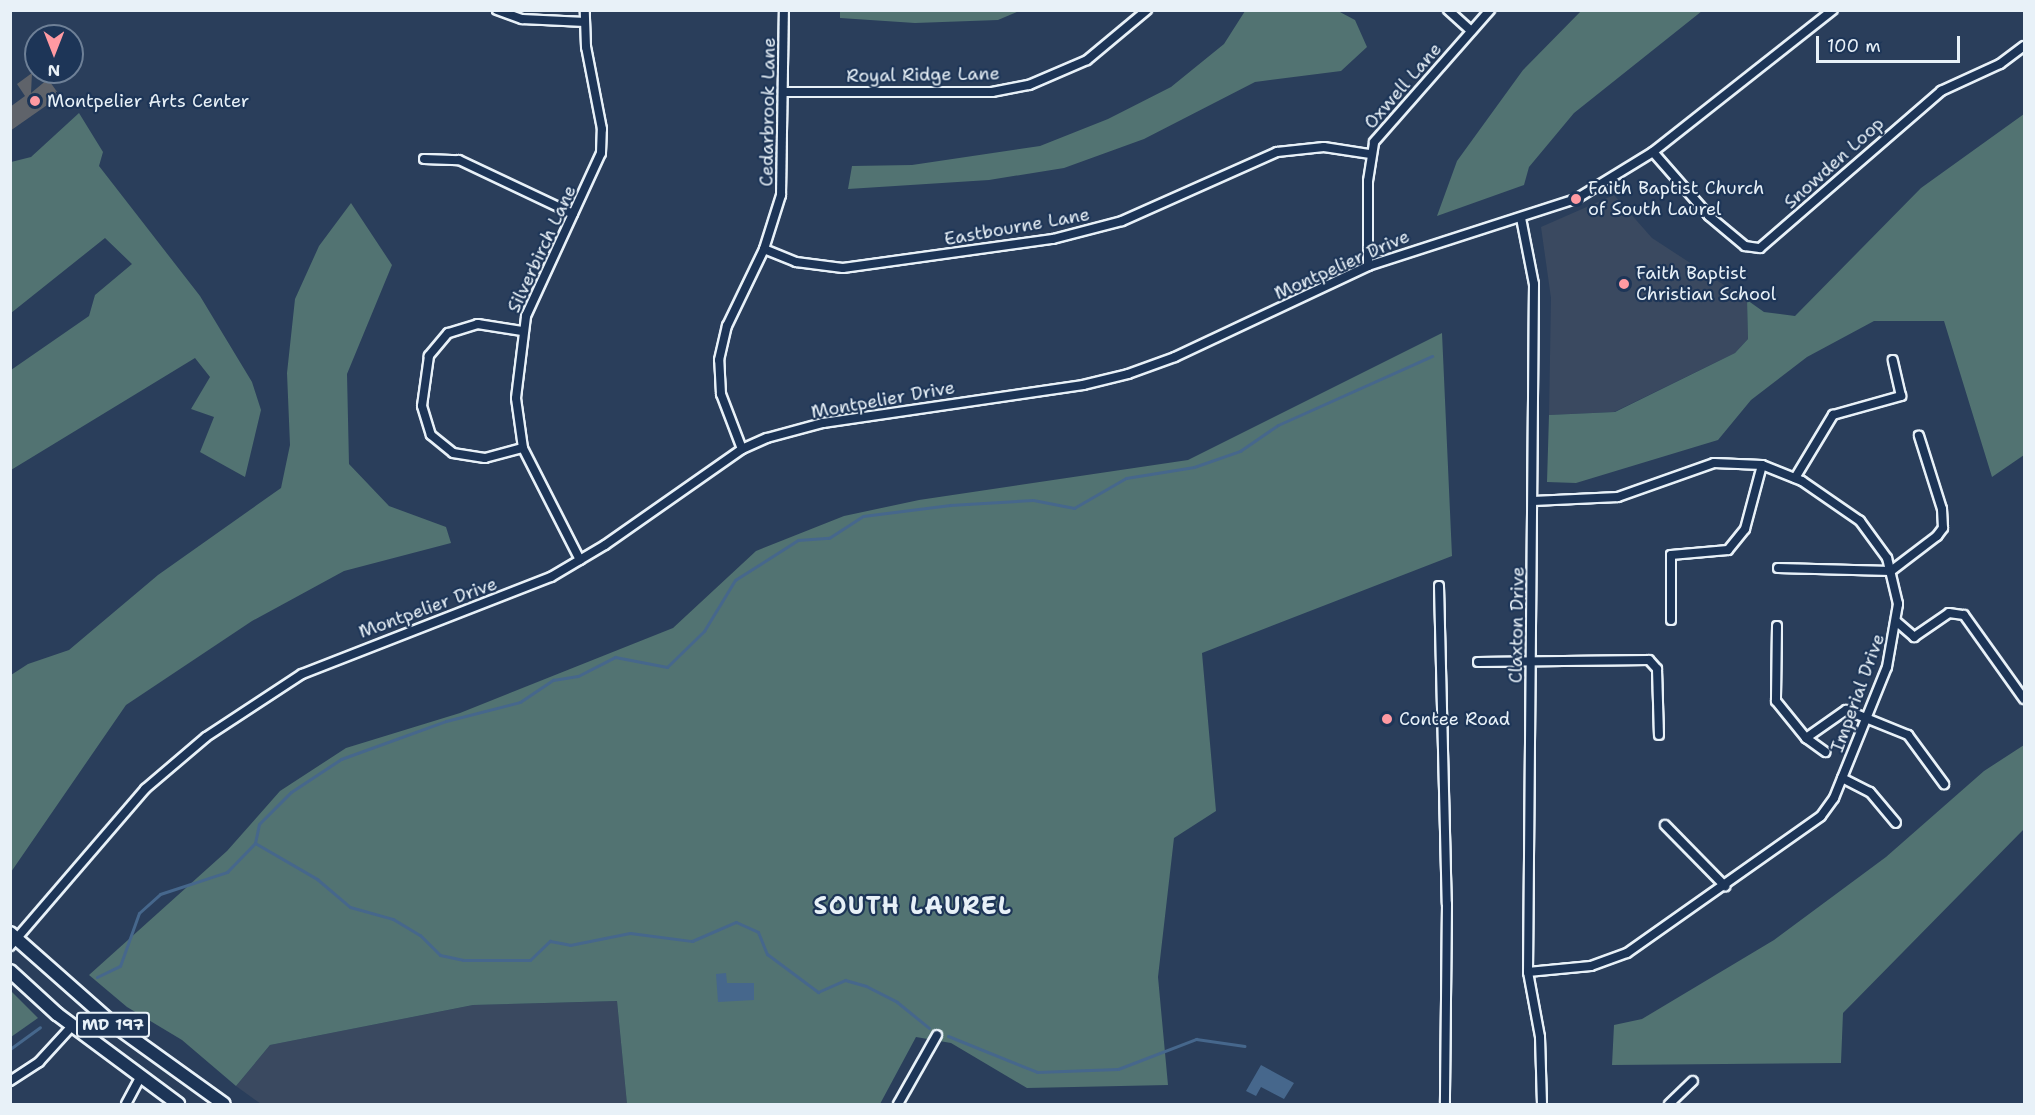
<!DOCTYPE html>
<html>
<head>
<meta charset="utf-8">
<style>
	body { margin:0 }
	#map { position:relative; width:2035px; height:1115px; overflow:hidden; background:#2a3e5b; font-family:"Shantell Sans",sans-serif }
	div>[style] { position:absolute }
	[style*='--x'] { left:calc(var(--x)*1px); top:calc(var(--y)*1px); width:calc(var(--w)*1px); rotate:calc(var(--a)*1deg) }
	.built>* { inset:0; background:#3a4960 }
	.green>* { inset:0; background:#527372 }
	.water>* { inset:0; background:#46678c }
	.stream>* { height:3px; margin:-1.5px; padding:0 1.5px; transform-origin:1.5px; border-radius:1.5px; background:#46678c }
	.building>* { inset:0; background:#5f636a }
	.roads { filter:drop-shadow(2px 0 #e8f1f8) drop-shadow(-2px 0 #e8f1f8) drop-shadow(0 2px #e8f1f8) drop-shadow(0 -2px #e8f1f8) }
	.minor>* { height:8px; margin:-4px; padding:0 4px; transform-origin:4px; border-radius:4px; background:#1d3557 }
	.primary>* { height:12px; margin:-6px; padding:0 6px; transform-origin:6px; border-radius:6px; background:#1d3557 }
	.dots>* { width:16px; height:16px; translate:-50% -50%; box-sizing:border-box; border:3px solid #1d3557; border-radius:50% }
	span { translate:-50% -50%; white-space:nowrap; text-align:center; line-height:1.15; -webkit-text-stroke:4.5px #1d3557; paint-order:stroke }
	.shield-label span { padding:2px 4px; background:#1d3557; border:2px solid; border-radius:4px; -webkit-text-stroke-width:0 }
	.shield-label { font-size:16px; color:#e8f1f8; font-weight:700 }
	.street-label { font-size:18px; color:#e8f1f8 }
	.poi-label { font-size:18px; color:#e8f1f8 }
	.left { translate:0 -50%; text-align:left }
	.district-label { font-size:24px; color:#e8f1f8; font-weight:700; letter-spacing:1.5px }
	.frame { position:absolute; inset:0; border:12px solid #e8f1f8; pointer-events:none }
	.north { position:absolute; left:24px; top:24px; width:60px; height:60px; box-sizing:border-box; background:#1d3557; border:2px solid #6e8097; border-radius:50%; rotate:180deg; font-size:16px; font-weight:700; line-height:24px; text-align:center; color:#e8f1f8 }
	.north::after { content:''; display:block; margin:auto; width:21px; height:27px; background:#ff9aa2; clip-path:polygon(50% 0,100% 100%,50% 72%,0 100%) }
	.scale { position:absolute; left:1816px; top:36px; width:144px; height:27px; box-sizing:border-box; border:3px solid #e8f1f8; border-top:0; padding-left:8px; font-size:18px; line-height:21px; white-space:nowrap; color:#e8f1f8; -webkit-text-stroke:4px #1d3557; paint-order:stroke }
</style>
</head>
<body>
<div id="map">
	<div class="built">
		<div style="clip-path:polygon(1614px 195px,1652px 238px,1747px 300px,1748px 339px,1735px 353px,1614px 412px,1549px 415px,1551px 298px,1541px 227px)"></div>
		<div style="clip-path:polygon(617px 1001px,627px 1104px,261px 1104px,236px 1086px,270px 1045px,473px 1005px)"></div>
	</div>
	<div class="green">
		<div style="clip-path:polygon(1582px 10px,1702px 11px,1574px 113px,1529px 167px,1524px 185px,1437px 216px,1457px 161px,1523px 70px)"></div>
		<div style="clip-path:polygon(840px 11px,840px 10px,1019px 11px,998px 20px,915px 23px,840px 18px)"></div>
		<div style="clip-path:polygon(1245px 11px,1338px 11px,1355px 20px,1367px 47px,1341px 71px,1255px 82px,1144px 139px,1064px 168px,989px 180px,848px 189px,852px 166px,912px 165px,1040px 146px,1108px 119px,1171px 87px,1224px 44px)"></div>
		<div style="clip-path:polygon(79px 113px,103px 152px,99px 166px,200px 296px,252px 382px,261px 410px,245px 477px,200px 452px,214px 417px,191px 409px,210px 377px,195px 358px,11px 470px,11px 370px,89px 316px,95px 295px,132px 264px,105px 238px,11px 313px,11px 162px,31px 157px)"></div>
		<div style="clip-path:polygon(2024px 114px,2024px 455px,1992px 477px,1944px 321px,1874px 321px,1807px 357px,1751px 400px,1718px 440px,1576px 483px,1547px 482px,1549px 415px,1615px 412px,1735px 353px,1748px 339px,1747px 300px,1764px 312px,1795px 316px,1921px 188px)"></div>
		<div style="clip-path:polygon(351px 203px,392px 265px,347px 374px,349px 464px,389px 506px,446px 527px,451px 543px,344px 571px,252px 621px,126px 705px,11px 872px,11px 675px,28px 664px,69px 650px,158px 575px,281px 488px,290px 445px,287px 373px,295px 299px,319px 246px)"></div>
		<div style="clip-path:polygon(1442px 333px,1452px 556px,1202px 653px,1216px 811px,1174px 838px,1158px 977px,1168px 1085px,1027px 1088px,951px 1043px,916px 1037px,880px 1104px,627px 1104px,617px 1001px,473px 1005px,270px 1045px,236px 1086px,182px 1040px,127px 1007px,89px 975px,227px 851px,280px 791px,346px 748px,460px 713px,673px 628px,756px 551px,844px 516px,919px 500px,1188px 460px)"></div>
		<div style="clip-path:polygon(2024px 745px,2024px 829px,1843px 1013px,1841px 1063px,1612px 1065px,1614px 1025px,1642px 1019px,1774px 940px,1886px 857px,1984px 771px)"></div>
		<div style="clip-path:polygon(11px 991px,38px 1018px,11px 1037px,10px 1037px)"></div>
	</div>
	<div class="water">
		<div style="clip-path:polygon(726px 973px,727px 983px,754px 983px,754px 1000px,718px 1002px,716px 974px)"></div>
		<div style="clip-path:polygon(1261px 1065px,1294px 1083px,1284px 1099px,1261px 1087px,1256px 1096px,1246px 1091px)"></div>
	</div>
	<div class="stream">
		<div style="--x:255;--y:843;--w:19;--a:-78"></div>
		<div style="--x:259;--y:824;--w:45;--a:-45"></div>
		<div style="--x:291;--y:792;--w:60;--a:-33.4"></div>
		<div style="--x:341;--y:759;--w:112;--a:-19.9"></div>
		<div style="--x:446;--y:721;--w:76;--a:-14.4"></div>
		<div style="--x:520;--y:702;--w:40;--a:-34"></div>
		<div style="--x:553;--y:680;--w:25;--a:-9"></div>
		<div style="--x:578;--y:676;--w:42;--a:-27.2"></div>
		<div style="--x:615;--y:657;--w:53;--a:10.9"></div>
		<div style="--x:667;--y:667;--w:52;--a:-44.2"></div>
		<div style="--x:704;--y:631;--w:60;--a:-58.7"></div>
		<div style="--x:735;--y:580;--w:75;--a:-32.4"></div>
		<div style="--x:798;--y:540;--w:31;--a:-4"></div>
		<div style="--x:829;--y:538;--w:40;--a:-32.9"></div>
		<div style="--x:863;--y:516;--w:88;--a:-7.2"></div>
		<div style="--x:950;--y:505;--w:83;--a:-3.4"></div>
		<div style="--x:1033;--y:500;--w:42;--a:11"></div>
		<div style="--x:1074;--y:508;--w:60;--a:-30"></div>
		<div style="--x:1126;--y:478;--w:69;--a:-9.2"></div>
		<div style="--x:1194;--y:467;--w:49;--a:-19.2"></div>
		<div style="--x:1240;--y:451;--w:46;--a:-34.4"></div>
		<div style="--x:1278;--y:425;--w:169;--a:-24.1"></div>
		<div style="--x:97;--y:977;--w:25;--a:-26"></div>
		<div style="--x:120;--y:966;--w:56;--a:-70.3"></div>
		<div style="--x:139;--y:913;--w:28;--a:-42"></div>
		<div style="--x:160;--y:894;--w:71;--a:-18.2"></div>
		<div style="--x:227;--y:872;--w:40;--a:-46"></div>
		<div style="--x:255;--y:843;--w:72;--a:30.1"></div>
		<div style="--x:317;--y:879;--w:43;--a:40.3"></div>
		<div style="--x:350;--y:907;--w:45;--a:15.6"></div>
		<div style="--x:393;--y:919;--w:31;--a:31"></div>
		<div style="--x:420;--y:935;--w:28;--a:45"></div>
		<div style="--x:440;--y:955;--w:24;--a:12"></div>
		<div style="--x:463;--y:960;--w:67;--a:0"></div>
		<div style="--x:530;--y:960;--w:28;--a:-44"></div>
		<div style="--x:550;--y:941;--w:20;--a:11"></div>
		<div style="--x:570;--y:945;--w:61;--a:-11.3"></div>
		<div style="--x:630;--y:933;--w:63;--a:7.4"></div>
		<div style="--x:692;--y:941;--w:48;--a:-23.4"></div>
		<div style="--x:736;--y:922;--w:24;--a:24"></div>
		<div style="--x:758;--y:932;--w:24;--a:68"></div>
		<div style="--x:767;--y:954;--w:64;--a:36.7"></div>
		<div style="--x:818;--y:992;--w:30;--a:-24"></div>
		<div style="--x:845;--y:980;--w:22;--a:16"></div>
		<div style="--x:866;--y:986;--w:35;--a:27"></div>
		<div style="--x:897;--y:1002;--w:41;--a:39.1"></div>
		<div style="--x:948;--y:1036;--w:96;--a:22"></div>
		<div style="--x:1037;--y:1072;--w:81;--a:-2.1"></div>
		<div style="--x:1118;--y:1069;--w:84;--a:-21"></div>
		<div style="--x:1196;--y:1039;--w:49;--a:8.3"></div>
		<div style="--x:10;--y:1049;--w:37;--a:-36"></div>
	</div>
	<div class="building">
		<div style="clip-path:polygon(32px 73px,31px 93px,48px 79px,60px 96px,10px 131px,10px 107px,25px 96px,17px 84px)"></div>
	</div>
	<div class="roads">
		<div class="minor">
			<div style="--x:497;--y:10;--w:27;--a:20"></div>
			<div style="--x:522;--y:19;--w:63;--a:2.7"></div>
			<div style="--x:1448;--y:10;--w:31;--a:42"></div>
			<div style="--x:784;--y:92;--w:208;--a:0"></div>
			<div style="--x:992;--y:92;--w:38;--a:-11"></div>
			<div style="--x:1029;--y:85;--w:63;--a:-23.3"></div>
			<div style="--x:1087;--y:60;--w:78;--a:-39.8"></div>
			<div style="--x:1653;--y:152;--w:85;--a:48.8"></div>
			<div style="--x:1709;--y:216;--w:47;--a:39.8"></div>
			<div style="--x:1745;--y:246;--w:15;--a:8"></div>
			<div style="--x:1760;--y:248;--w:240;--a:-40.9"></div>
			<div style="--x:1941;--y:91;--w:65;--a:-24.6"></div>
			<div style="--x:2000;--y:64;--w:30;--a:-37"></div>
			<div style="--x:424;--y:159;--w:35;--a:2"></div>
			<div style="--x:459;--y:160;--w:126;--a:25.3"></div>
			<div style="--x:1521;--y:218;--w:67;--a:78.9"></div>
			<div style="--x:1534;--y:284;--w:688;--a:90.5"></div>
			<div style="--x:1528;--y:972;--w:66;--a:79.5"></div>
			<div style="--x:1540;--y:1037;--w:67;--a:88.3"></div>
			<div style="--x:764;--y:249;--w:35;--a:22"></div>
			<div style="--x:796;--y:262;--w:47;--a:7.3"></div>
			<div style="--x:843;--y:268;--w:212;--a:-7.9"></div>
			<div style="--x:1053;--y:239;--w:71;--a:-14.6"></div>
			<div style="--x:1122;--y:221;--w:170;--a:-24"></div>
			<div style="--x:1277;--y:152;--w:47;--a:-6.1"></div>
			<div style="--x:1324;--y:147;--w:47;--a:8.7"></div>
			<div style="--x:1368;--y:266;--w:85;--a:-90"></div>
			<div style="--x:1368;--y:181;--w:39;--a:-81"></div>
			<div style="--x:1374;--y:142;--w:176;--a:-48.7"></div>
			<div style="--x:522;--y:331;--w:45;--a:-171"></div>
			<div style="--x:478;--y:324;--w:31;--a:163"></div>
			<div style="--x:448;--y:333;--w:30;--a:130"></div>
			<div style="--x:429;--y:356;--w:50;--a:98"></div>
			<div style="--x:422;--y:406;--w:30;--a:73"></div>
			<div style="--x:431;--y:435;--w:28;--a:39"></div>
			<div style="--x:453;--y:453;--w:32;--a:9"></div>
			<div style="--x:485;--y:458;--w:39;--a:-15"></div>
			<div style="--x:742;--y:449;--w:59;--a:-110.9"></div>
			<div style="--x:721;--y:394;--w:34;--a:-93"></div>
			<div style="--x:719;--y:360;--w:35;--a:-77"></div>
			<div style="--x:727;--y:326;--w:85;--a:-64.3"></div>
			<div style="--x:764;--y:249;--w:57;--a:-72.5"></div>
			<div style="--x:781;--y:195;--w:185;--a:-89.1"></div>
			<div style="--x:1795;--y:478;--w:74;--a:-58.9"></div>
			<div style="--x:1833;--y:415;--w:71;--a:-15.6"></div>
			<div style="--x:1901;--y:396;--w:37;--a:-103"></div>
			<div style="--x:580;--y:560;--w:126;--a:-117"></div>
			<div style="--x:523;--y:448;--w:50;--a:-98"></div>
			<div style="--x:516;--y:398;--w:83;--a:-83"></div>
			<div style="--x:526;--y:316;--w:179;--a:-65.3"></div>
			<div style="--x:601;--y:153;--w:24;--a:-88"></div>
			<div style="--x:602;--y:129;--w:84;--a:-101"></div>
			<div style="--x:586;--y:47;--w:37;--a:-92"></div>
			<div style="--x:1778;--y:568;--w:113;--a:1.5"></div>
			<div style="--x:1891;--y:571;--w:58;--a:-37.3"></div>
			<div style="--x:1937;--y:536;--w:10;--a:-53"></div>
			<div style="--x:1943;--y:528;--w:19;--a:-93"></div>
			<div style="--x:1942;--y:509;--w:77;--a:-107.5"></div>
			<div style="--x:1439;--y:586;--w:318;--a:88.6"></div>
			<div style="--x:1447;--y:904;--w:200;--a:90.6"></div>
			<div style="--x:1671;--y:620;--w:65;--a:-90"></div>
			<div style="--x:1671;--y:555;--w:57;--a:-5"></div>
			<div style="--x:1728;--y:550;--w:27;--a:-51"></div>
			<div style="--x:1745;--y:529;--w:66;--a:-75.1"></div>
			<div style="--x:1897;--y:622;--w:23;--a:41"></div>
			<div style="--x:1914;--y:637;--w:42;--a:-34.4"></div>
			<div style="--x:1949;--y:613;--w:15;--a:8"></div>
			<div style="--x:1964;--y:615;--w:103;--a:54.5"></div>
			<div style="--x:1777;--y:626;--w:75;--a:90.8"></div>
			<div style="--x:1776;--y:701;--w:48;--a:51"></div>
			<div style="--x:1806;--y:738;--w:24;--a:36"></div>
			<div style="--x:1478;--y:662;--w:171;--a:-0.7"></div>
			<div style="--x:1649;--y:660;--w:12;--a:48"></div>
			<div style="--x:1657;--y:669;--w:66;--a:88.3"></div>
			<div style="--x:1806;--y:738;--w:49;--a:-35"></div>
			<div style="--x:1846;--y:710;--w:67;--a:22"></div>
			<div style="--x:1908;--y:735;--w:61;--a:53.7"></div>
			<div style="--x:1842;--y:778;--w:31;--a:27"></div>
			<div style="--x:1870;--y:792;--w:40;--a:50"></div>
			<div style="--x:1665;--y:825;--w:86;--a:45.5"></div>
			<div style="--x:10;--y:946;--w:207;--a:-49.3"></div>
			<div style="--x:145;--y:789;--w:80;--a:-40.4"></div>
			<div style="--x:206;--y:737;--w:115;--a:-33.3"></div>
			<div style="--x:302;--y:674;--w:267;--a:-21.3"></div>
			<div style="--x:551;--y:577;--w:63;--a:-30.7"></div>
			<div style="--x:605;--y:545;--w:167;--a:-35"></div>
			<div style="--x:742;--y:449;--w:27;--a:-24"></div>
			<div style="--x:767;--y:438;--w:58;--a:-15"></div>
			<div style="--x:823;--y:423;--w:263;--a:-8.3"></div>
			<div style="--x:1083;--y:385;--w:46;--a:-13.7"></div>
			<div style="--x:1128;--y:374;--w:50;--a:-19.9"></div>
			<div style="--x:1175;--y:357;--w:213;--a:-25.2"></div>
			<div style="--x:1368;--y:266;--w:219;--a:-17.9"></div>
			<div style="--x:1576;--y:199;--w:90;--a:-31.4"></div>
			<div style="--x:1653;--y:152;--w:229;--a:-38.3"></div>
			<div style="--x:1528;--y:972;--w:63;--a:-5.4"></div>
			<div style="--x:1591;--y:966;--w:38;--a:-20"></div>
			<div style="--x:1627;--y:953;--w:237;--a:-35.2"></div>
			<div style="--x:1821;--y:816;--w:22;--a:-54"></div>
			<div style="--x:1834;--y:798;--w:141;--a:-68"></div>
			<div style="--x:1887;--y:667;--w:64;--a:-80.1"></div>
			<div style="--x:1898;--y:604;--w:47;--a:-103.4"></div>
			<div style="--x:1887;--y:558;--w:46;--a:-126.1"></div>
			<div style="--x:1860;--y:521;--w:70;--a:-145.4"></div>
			<div style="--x:1802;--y:481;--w:43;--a:-158.2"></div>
			<div style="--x:1762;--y:465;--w:48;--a:-177.6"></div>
			<div style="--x:1714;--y:463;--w:102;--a:160.5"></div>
			<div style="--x:1618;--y:497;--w:85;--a:177.3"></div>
			<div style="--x:10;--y:1081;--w:35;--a:-33"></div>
			<div style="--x:39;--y:1062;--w:49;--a:-47.5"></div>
			<div style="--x:126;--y:1104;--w:30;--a:-62"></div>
			<div style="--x:898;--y:1104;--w:79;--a:-60.5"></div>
			<div style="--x:1669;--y:1104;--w:33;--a:-44"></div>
		</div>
		<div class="primary">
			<div style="--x:10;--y:933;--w:139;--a:41.5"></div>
			<div style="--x:114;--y:1025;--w:135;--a:35.7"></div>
			<div style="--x:10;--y:971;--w:64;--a:42.5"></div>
			<div style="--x:57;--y:1014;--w:151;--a:36.6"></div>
		</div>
	</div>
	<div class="dots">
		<div style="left:35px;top:101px;background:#ff9aa2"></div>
		<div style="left:1576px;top:199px;background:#ff9aa2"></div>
		<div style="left:1624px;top:284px;background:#ff9aa2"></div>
		<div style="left:1387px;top:719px;background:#ff9aa2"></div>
	</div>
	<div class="shield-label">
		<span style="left:113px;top:1025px">MD 197</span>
	</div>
	<div class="street-label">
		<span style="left:923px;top:75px;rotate:-1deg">Royal Ridge Lane</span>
		<span style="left:1403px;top:86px;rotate:-49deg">Oxwell Lane</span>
		<span style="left:768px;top:112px;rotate:-89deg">Cedarbrook Lane</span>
		<span style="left:1834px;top:163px;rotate:-42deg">Snowden Loop</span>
		<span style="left:1017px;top:227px;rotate:-10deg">Eastbourne Lane</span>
		<span style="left:542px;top:249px;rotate:-65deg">Silverbirch Lane</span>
		<span style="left:1342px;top:265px;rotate:-24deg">Montpelier Drive</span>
		<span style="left:883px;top:400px;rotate:-10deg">Montpelier Drive</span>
		<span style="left:428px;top:608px;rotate:-20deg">Montpelier Drive</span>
		<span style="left:1517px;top:625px;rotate:-89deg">Claxton Drive</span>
		<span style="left:1858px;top:693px;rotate:-70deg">Imperial Drive</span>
	</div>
	<div class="poi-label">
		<span class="left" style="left:47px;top:101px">Montpelier Arts Center</span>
		<span class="left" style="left:1588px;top:199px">Faith Baptist Church<br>of South Laurel</span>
		<span class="left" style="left:1636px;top:284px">Faith Baptist<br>Christian School</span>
		<span class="left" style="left:1399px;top:719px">Contee Road</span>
	</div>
	<div class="district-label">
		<span style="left:913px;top:907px">SOUTH LAUREL</span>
	</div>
	<div class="frame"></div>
	<div class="north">N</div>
	<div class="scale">100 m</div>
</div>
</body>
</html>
